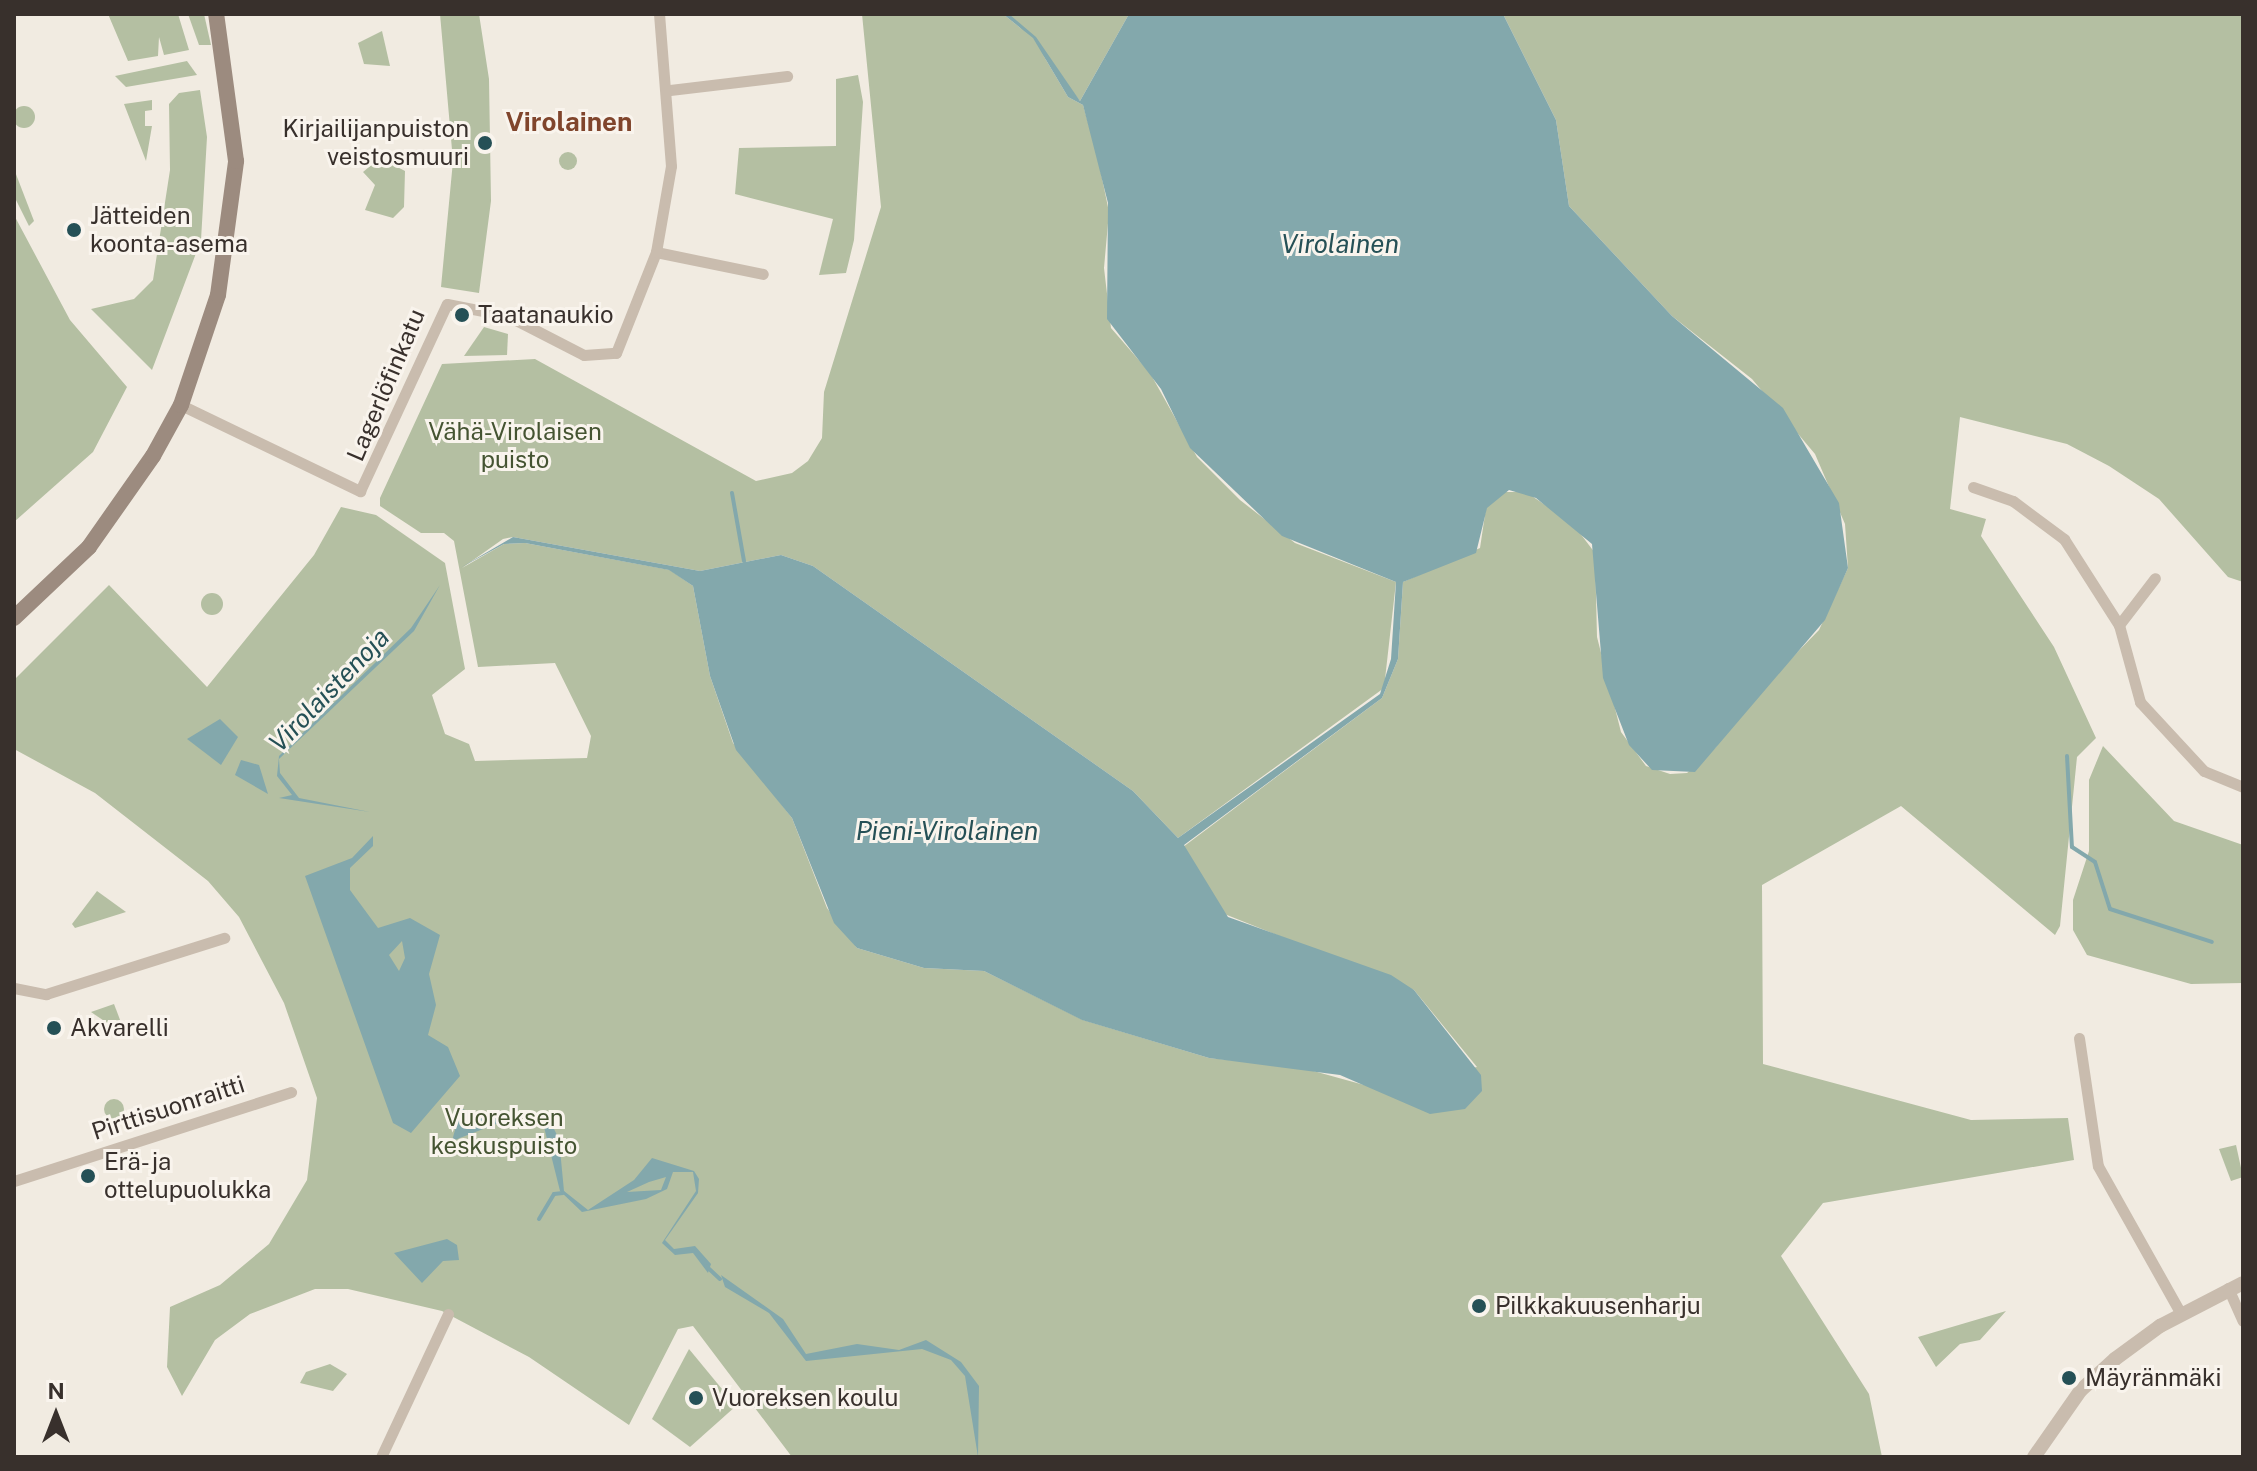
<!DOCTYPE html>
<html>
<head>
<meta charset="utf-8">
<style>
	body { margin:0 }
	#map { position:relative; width:2257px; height:1471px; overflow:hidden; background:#f1ebe1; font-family:"Public Sans",sans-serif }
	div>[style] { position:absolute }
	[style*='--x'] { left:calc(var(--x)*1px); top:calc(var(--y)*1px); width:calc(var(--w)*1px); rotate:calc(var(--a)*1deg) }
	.green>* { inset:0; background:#b4bfa2 }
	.round { border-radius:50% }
	.water>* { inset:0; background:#83a8ac }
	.stream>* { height:4px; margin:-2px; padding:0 2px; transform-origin:2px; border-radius:2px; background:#83a8ac }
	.minor>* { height:11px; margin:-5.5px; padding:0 5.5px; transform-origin:5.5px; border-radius:5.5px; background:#c9bcae }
	.tertiary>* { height:14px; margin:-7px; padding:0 7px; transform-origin:7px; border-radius:7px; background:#c9bcae }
	.secondary>* { height:16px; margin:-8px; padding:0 8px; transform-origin:8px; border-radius:8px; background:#9c8b7f }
	.dots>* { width:22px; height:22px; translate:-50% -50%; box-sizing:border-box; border:4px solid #f9f4ed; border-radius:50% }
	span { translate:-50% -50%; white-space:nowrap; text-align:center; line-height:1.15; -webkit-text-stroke:6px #f9f4ed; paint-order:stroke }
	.poi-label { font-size:24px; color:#38302c }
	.right { translate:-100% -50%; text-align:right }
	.left { translate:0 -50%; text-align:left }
	.street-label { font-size:24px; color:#38302c }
	.park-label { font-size:24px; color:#455432 }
	.neighbourhood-label { font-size:26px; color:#80452c; font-weight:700 }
	.water-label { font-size:26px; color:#255056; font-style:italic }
	.frame { position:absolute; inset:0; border:16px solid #38302c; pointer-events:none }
	.north { position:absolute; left:16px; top:1375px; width:80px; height:80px; -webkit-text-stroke:6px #f9f4ed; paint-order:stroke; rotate:0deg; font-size:22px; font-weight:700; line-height:32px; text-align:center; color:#38302c }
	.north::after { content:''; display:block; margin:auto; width:28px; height:36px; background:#38302c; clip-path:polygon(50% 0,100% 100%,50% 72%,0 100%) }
</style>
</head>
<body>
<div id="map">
	<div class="green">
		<div style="clip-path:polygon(108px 14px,178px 14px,189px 50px,164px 55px,159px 37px,158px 56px,128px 61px)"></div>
		<div style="clip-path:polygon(188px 14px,204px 14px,211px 45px,199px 45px)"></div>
		<div style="clip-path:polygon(440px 14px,479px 14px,489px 79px,491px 201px,479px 293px,441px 287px,453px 161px)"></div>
		<div style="clip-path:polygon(862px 14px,1003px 14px,1033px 38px,1068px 97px,1083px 105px,1097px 154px,1109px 212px,1104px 268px,1111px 328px,1150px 373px,1197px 457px,1240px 500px,1295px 543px,1396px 582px,1384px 688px,1178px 838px,1133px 791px,813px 566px,781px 555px,700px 571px,513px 537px,503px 539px,462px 568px,504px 544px,525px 543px,670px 570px,693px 586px,710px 676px,733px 743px,792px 818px,827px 908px,857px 948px,924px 968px,984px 971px,1083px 1020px,1209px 1058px,1299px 1067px,1375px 1088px,1477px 1067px,1414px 990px,1222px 913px,1183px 847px,1382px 698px,1398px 659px,1403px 582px,1480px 548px,1486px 508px,1501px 492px,1526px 492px,1573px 524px,1595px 553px,1597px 637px,1621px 732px,1646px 766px,1670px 774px,1687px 773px,1716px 747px,1741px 710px,1819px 630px,1848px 568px,1845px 524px,1815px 454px,1752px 379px,1672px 316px,1569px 206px,1556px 120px,1503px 14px,2243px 14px,2243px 582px,2228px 577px,2159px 499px,2109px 466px,2067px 444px,1960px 417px,1950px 509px,1986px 519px,1981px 536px,2054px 647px,2096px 738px,2077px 757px,2060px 926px,2055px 935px,1901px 806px,1762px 885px,1763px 1064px,1971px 1120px,2068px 1118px,2074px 1160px,1823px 1203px,1781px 1256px,1869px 1394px,1882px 1457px,792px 1457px,693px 1326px,678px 1329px,629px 1425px,529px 1357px,442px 1311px,348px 1289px,315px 1289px,250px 1314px,215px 1340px,182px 1396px,167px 1367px,170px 1307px,220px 1285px,269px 1244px,307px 1180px,317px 1098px,284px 1003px,239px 917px,208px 881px,95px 793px,14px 749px,14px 680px,109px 585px,207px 687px,314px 555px,341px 507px,376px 515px,445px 563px,465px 669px,432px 695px,445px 734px,469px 744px,475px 761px,587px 758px,591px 736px,555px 663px,478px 667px,454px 541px,444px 533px,421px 533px,380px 506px,380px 498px,442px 364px,535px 359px,756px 481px,792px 473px,808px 461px,822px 438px,824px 392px,881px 207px)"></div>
		<div style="clip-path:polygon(1009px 14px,1129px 14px,1080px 101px)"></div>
		<div style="clip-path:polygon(382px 31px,390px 66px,364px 64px,358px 43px)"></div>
		<div style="clip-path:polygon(187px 61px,197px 75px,126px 87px,115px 76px)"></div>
		<div style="clip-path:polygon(858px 75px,863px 102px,854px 240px,846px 273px,819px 275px,833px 219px,735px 194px,739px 148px,836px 146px,836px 79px)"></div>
		<div style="clip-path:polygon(200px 90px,207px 137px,201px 240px,152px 370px,91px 309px,134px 299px,153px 280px,170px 170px,169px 104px,179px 93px)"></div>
		<div style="clip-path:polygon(152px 100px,152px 110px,145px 111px,145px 126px,152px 126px,146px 161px,124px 104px)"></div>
		<div class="round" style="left:13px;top:106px;width:22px;height:22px"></div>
		<div class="round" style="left:559px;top:152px;width:18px;height:18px"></div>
		<div style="clip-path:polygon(380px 158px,405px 171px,404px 207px,393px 218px,365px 210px,375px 185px,363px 172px)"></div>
		<div style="clip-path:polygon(14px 169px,34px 221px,29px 226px,14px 196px)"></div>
		<div style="clip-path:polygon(14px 215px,70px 320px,127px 387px,93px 452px,14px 522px)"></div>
		<div style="clip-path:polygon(484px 327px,508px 334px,507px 355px,464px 356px)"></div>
		<div class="round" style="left:201px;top:593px;width:22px;height:22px"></div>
		<div style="clip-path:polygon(2103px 746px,2174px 821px,2243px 845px,2243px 983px,2191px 984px,2087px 955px,2073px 930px,2073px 900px,2089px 851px,2089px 780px)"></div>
		<div style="clip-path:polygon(97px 891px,126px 912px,75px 928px,72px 924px)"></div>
		<div style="clip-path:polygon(114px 1004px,122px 1025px,116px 1029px,91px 1012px)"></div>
		<div class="round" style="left:104px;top:1099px;width:20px;height:20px"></div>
		<div style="clip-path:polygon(2236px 1145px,2243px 1177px,2231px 1181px,2219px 1149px)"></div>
		<div style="clip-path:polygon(2006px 1311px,1980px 1340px,1960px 1344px,1936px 1367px,1918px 1337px)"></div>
		<div style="clip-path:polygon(689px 1349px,736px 1406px,690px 1447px,652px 1419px)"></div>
		<div style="clip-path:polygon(330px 1364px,347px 1374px,333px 1391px,300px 1383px,306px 1372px)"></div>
	</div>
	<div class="water">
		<div style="clip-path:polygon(1003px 14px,1009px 14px,1036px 37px,1080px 101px,1129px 14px,1503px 14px,1556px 120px,1569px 206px,1672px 316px,1783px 408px,1839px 503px,1848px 568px,1825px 620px,1695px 772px,1652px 770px,1629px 745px,1603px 678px,1592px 544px,1536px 498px,1509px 490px,1487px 508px,1476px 553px,1403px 582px,1398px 659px,1382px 698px,1184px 845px,1228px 917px,1391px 975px,1414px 990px,1481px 1075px,1482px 1091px,1465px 1109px,1430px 1114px,1340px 1075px,1209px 1058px,1082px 1020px,984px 971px,924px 968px,857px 948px,834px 923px,792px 818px,736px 750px,710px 676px,693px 586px,669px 570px,525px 543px,504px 544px,460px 568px,513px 537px,700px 571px,781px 555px,813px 566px,1133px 791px,1178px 838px,1380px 694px,1391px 659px,1396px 582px,1282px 536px,1190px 448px,1161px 389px,1107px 319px,1108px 203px,1083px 105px,1068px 97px,1033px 38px)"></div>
		<div style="clip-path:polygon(440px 585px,414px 631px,279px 759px,280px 773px,299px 798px,370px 812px,279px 798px,292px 795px,277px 776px,279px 756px,411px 628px)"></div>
		<div style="clip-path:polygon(220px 719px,238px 737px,221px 765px,187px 739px)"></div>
		<div style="clip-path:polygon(241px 760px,259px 765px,268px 794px,235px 775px)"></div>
		<div style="clip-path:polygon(evenodd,373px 836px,373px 846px,350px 868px,350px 890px,378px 928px,410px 918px,440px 935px,429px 974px,436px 1005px,428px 1035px,448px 1047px,460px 1076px,411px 1133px,393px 1123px,305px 876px,352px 858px,373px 836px,402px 941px,405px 958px,399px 971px,389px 955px,402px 941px)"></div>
		<div style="clip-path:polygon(evenodd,461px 1108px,485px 1120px,522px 1110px,549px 1119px,559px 1139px,564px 1191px,588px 1210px,634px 1180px,652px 1158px,694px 1171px,699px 1179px,698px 1193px,665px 1240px,674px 1249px,695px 1246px,711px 1264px,708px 1273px,693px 1253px,675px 1255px,662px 1243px,696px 1191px,693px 1172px,673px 1172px,667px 1189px,646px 1199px,582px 1212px,560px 1191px,543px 1123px,517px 1116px,452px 1141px,461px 1108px,666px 1177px,661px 1190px,627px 1192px,649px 1182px,666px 1177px)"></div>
		<div style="clip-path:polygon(447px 1239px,457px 1245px,459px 1260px,443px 1261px,422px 1283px,394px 1253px)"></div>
		<div style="clip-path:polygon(721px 1275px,783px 1319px,806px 1354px,857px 1344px,899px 1350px,926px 1340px,961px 1362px,979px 1386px,978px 1457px,965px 1376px,951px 1360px,922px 1349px,806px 1361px,769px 1313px,725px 1287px)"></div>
	</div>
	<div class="stream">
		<div style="--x:732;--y:493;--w:69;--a:80"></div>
		<div style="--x:2067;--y:756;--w:91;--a:86.9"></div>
		<div style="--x:2072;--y:847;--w:27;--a:33"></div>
		<div style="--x:2095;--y:862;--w:49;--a:72.3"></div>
		<div style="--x:2110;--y:909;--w:107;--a:17.9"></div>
		<div style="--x:539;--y:1219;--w:29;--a:-59"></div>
		<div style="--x:554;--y:1194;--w:9;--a:-6"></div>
		<div style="--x:706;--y:1266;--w:19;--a:43"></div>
	</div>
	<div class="minor">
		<div style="--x:670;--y:90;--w:118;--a:-6.8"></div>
		<div style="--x:656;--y:252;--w:109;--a:11.6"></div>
		<div style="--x:181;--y:405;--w:199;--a:25.7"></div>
		<div style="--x:360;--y:491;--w:206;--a:-65.1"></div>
		<div style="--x:447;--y:304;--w:62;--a:11.1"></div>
		<div style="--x:508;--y:316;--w:85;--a:27.2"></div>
		<div style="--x:584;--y:355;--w:32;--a:-4"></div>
		<div style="--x:616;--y:353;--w:109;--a:-68.4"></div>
		<div style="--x:656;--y:252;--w:87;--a:-80.1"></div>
		<div style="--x:671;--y:166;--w:152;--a:-94.5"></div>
		<div style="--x:1973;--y:487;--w:42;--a:19.3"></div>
		<div style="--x:2013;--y:501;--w:64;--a:36.7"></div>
		<div style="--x:2064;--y:539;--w:102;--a:57.4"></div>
		<div style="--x:2119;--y:625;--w:80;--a:74.7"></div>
		<div style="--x:2140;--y:702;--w:94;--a:47.2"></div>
		<div style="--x:2204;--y:771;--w:42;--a:22.3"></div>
		<div style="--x:2119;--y:625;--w:59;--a:-52.5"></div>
		<div style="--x:14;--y:988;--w:33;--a:11"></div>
		<div style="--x:46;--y:994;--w:187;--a:-17.5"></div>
		<div style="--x:2079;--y:1038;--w:129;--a:81.6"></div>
		<div style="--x:2098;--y:1166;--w:170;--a:60.7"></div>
		<div style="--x:14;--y:1181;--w:291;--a:-17.8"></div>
		<div style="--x:2228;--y:1288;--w:36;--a:66"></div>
		<div style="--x:381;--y:1457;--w:158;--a:-64.9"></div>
	</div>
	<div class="tertiary">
		<div style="--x:2034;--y:1457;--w:82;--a:-55"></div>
		<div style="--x:2081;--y:1390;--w:46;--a:-42.4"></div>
		<div style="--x:2115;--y:1359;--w:56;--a:-36.3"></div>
		<div style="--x:2160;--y:1326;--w:93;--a:-27.4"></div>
	</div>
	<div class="secondary">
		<div style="--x:14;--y:618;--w:103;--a:-43.4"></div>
		<div style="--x:89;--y:547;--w:111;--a:-54.9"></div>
		<div style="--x:153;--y:456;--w:58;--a:-61.2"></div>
		<div style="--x:181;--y:405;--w:116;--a:-71.4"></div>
		<div style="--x:218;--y:295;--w:135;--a:-82.3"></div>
		<div style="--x:236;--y:161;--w:148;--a:-97.7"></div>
	</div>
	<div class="dots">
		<div style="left:485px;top:143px;background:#255056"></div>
		<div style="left:74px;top:230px;background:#255056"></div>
		<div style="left:462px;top:315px;background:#255056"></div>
		<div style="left:54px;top:1028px;background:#255056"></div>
		<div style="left:88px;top:1176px;background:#255056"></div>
		<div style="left:1479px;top:1306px;background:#255056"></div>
		<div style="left:2069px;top:1378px;background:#255056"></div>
		<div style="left:696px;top:1398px;background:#255056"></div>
	</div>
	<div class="poi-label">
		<span class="right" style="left:469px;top:143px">Kirjailijanpuiston<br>veistosmuuri</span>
		<span class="left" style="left:90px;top:230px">Jätteiden<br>koonta-asema</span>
		<span class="left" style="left:478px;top:315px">Taatanaukio</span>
		<span class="left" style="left:70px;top:1028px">Akvarelli</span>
		<span class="left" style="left:104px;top:1176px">Erä- ja<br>ottelupuolukka</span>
		<span class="left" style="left:1495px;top:1306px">Pilkkakuusenharju</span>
		<span class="left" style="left:2085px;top:1378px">Mäyränmäki</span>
		<span class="left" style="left:712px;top:1398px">Vuoreksen koulu</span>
	</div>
	<div class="street-label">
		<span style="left:386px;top:385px;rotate:-67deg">Lagerlöfinkatu</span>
		<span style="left:168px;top:1108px;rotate:-18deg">Pirttisuonraitti</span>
	</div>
	<div class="park-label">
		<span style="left:515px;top:446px">Vähä-Virolaisen<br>puisto</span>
		<span style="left:504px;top:1132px">Vuoreksen<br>keskuspuisto</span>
	</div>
	<div class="neighbourhood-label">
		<span style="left:569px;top:122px">Virolainen</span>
	</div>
	<div class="water-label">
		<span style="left:1340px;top:244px">Virolainen</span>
		<span style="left:329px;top:690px;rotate:-46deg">Virolaistenoja</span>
		<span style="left:947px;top:831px">Pieni-Virolainen</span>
	</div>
	<div class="frame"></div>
	<div class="north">N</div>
</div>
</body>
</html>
